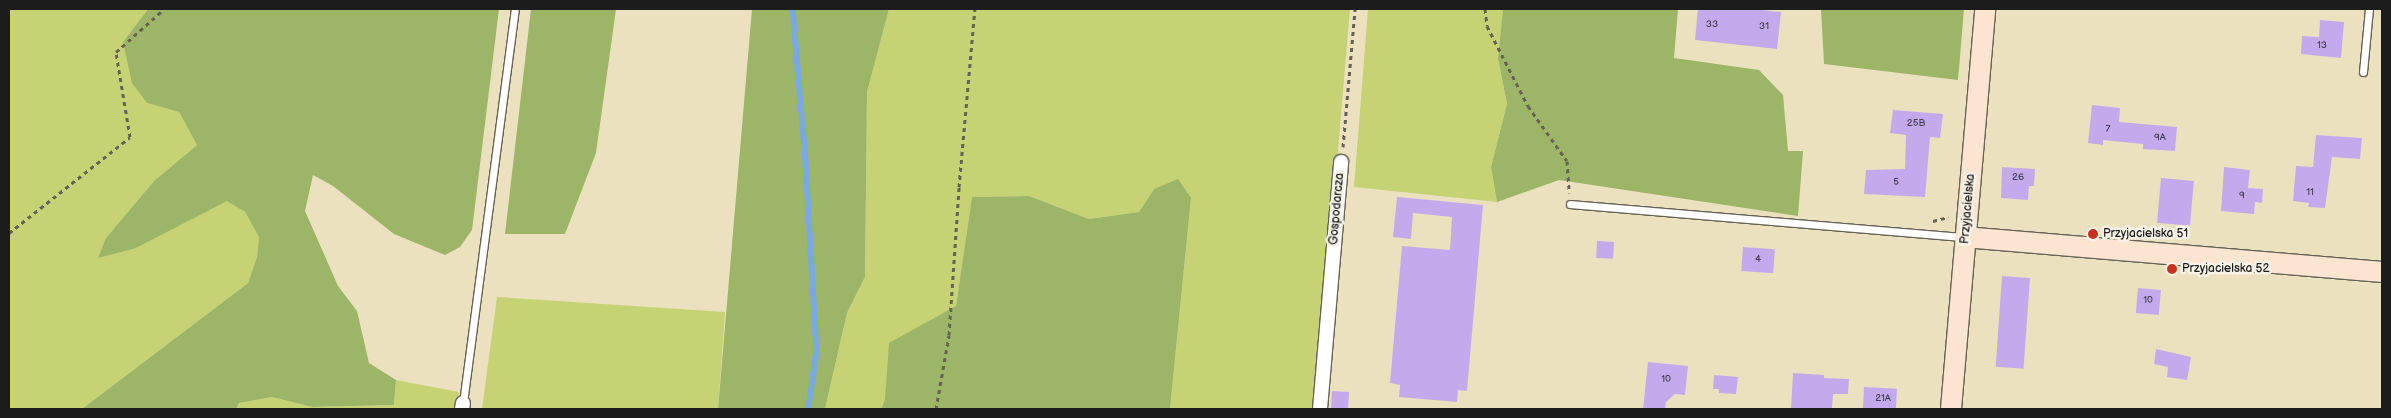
<!DOCTYPE html>
<html>
<head>
<meta charset="utf-8">
<style>
	body { margin:0 }
	#map { position:relative; width:2391px; height:418px; overflow:hidden; background:#ece1bf; font-family:"Balsamiq Sans",sans-serif }
	div>[style] { position:absolute }
	[style*='--x'] { left:calc(var(--x)*1px); top:calc(var(--y)*1px); width:calc(var(--w)*1px); rotate:calc(var(--a)*1deg) }
	.green>* { inset:0; background:#c5d375 }
	.forest>* { inset:0; background:#9cb566 }
	.stream>* { height:5.5px; margin:-2.75px; padding:0 2.75px; transform-origin:2.75px; border-radius:2.75px; background:#78a9e3 }
	.building>* { inset:0; background:#c4aaed; transform-origin:0 0 }
	.path>* { height:3px; margin-top:-1.5px; transform-origin:0; background:repeating-linear-gradient(90deg,#656155 0 4px,transparent 0 8px) }
	.roads { filter:drop-shadow(1px 0 #656155) drop-shadow(-1px 0 #656155) drop-shadow(0 1px #656155) drop-shadow(0 -1px #656155) }
	.lane>* { height:7px; margin:-3.5px; padding:0 3.5px; transform-origin:3.5px; border-radius:3.5px; background:#fff }
	.street>* { height:14px; margin:-7px; padding:0 7px; transform-origin:7px; border-radius:7px; background:#fff }
	.secondary>* { height:20px; margin:-10px; padding:0 10px; transform-origin:10px; border-radius:10px; background:#fce5d0 }
	.dots>* { width:14px; height:14px; translate:-50% -50%; box-sizing:border-box; border:2px solid #f7f3e8; border-radius:50% }
	span { translate:-50% -50%; white-space:nowrap; text-align:center; line-height:1.15; -webkit-text-stroke:5px #f7f3e8; paint-order:stroke }
	.number-label { font-size:10px; color:#464050 }
	.number-label span { -webkit-text-stroke-width:0 }
	.street-label { font-size:12px; color:#1c1c1c }
	.poi-label { font-size:12px; color:#1c1c1c }
	.left { translate:0 -50%; text-align:left }
	.frame { position:absolute; inset:0; border:10px solid #1c1c1c; pointer-events:none }
</style>
</head>
<body>
<div id="map">
	<div class="green">
		<div style="clip-path:polygon(9px 9px,148px 9px,123px 42px,147px 103px,179px 112px,197px 145px,154px 181px,106px 238px,136px 248px,227px 200px,245px 212px,259px 237px,257px 257px,248px 283px,82px 409px,9px 409px)"></div>
		<div style="clip-path:polygon(889px 9px,1350px 9px,1316px 409px,1170px 409px,1191px 199px,1154px 189px,1139px 212px,1089px 219px,1029px 196px,972px 197px,956px 306px,929px 323px,885px 399px,881px 409px,825px 409px,847px 313px,865px 277px,867px 92px)"></div>
		<div style="clip-path:polygon(1368px 9px,1503px 9px,1498px 58px,1507px 104px,1491px 167px,1497px 202px,1354px 187px)"></div>
		<div style="clip-path:polygon(497px 297px,725px 312px,718px 409px,482px 409px)"></div>
		<div style="clip-path:polygon(396px 380px,459px 392px,456px 409px,236px 409px,239px 403px,272px 397px,312px 407px,394px 405px)"></div>
	</div>
	<div class="forest">
		<div style="clip-path:polygon(148px 9px,499px 9px,472px 230px,460px 247px,445px 255px,394px 234px,333px 186px,313px 175px,305px 211px,338px 286px,357px 311px,369px 363px,396px 380px,394px 405px,312px 407px,272px 397px,239px 403px,236px 409px,82px 409px,248px 283px,257px 257px,259px 237px,245px 212px,227px 201px,136px 248px,98px 258px,106px 238px,154px 181px,197px 145px,179px 112px,147px 103px,132px 83px,123px 42px)"></div>
		<div style="clip-path:polygon(531px 9px,616px 9px,596px 153px,565px 234px,505px 234px)"></div>
		<div style="clip-path:polygon(752px 9px,889px 9px,867px 92px,865px 277px,847px 313px,825px 409px,718px 409px)"></div>
		<div style="clip-path:polygon(1503px 9px,1678px 9px,1674px 58px,1759px 70px,1783px 95px,1788px 151px,1803px 151px,1798px 216px,1559px 180px,1497px 202px,1491px 167px,1507px 104px,1498px 58px)"></div>
		<div style="clip-path:polygon(1821px 9px,1964px 9px,1958px 80px,1824px 64px)"></div>
		<div style="clip-path:polygon(1178px 179px,1191px 198px,1170px 409px,881px 409px,885px 399px,889px 343px,956px 306px,972px 197px,1029px 196px,1089px 219px,1139px 212px,1154px 189px)"></div>
	</div>
	<div class="stream">
		<div style="--x:793;--y:9;--w:154;--a:85.1"></div>
		<div style="--x:806;--y:162;--w:189;--a:86.7"></div>
		<div style="--x:817;--y:351;--w:59;--a:97.9"></div>
	</div>
	<div class="building">
		<div style="clip-path:polygon(1698px 9px,1752px 9px,1781px 12px,1777px 49px,1695px 40px)"></div>
		<div style="clip-path:polygon(2320px 20px,2344px 22px,2341px 58px,2301px 54px,2302px 36px,2319px 37px)"></div>
		<div style="clip-path:polygon(2092px 105px,2120px 108px,2119px 122px,2177px 127px,2175px 151px,2143px 149px,2143px 144px,2103px 140px,2103px 145px,2088px 143px)"></div>
		<div style="clip-path:polygon(1893px 110px,1943px 114px,1940px 138px,1930px 137px,1925px 197px,1864px 194px,1866px 170px,1905px 169px,1906px 135px,1890px 133px)"></div>
		<div style="clip-path:polygon(2316px 135px,2362px 138px,2360px 159px,2332px 157px,2325px 208px,2308px 207px,2309px 203px,2293px 201px,2296px 166px,2313px 167px)"></div>
		<div style="clip-path:polygon(2002px 167px,2035px 169px,2034px 186px,2029px 186px,2028px 200px,2001px 198px)"></div>
		<div style="clip-path:polygon(2224px 167px,2250px 170px,2248px 188px,2263px 189px,2262px 203px,2255px 202px,2254px 214px,2221px 211px)"></div>
		<div style="left:2161px;top:178px;width:33px;height:45px;rotate:5deg"></div>
		<div style="clip-path:polygon(1397px 197px,1483px 205px,1467px 391px,1458px 390px,1457px 402px,1399px 397px,1400px 385px,1390px 383px,1402px 246px,1450px 250px,1452px 217px,1413px 213px,1411px 239px,1393px 237px)"></div>
		<div style="left:1597px;top:241px;width:17px;height:17px;rotate:3deg"></div>
		<div style="left:1743px;top:247px;width:32px;height:24px;rotate:4deg"></div>
		<div style="left:2002px;top:276px;width:28px;height:91px;rotate:4deg"></div>
		<div style="left:2138px;top:288px;width:23px;height:25px;rotate:5deg"></div>
		<div style="clip-path:polygon(2156px 349px,2191px 357px,2187px 380px,2167px 377px,2168px 367px,2154px 364px)"></div>
		<div style="clip-path:polygon(1648px 362px,1688px 366px,1685px 395px,1675px 394px,1666px 402px,1665px 409px,1643px 409px)"></div>
		<div style="clip-path:polygon(1793px 373px,1824px 375px,1824px 378px,1849px 379px,1848px 394px,1833px 394px,1832px 409px,1791px 409px)"></div>
		<div style="clip-path:polygon(1714px 375px,1738px 377px,1736px 394px,1719px 393px,1719px 389px,1713px 389px)"></div>
		<div style="left:1864px;top:387px;width:33px;height:22px;rotate:3deg"></div>
		<div style="left:1332px;top:391px;width:17px;height:18px;rotate:3deg"></div>
	</div>
	<div class="path">
		<div style="--x:1485;--y:9;--w:17;--a:83"></div>
		<div style="--x:1487;--y:26;--w:90;--a:62.9"></div>
		<div style="--x:1528;--y:106;--w:67;--a:54.7"></div>
		<div style="--x:1567;--y:161;--w:32;--a:86"></div>
		<div style="--x:1343;--y:147;--w:139;--a:-85"></div>
		<div style="--x:1933;--y:221;--w:16;--a:-15"></div>
		<div style="--x:9;--y:233;--w:154;--a:-38.4"></div>
		<div style="--x:130;--y:137;--w:86;--a:-99.4"></div>
		<div style="--x:116;--y:52;--w:64;--a:-41.9"></div>
		<div style="--x:936;--y:409;--w:75;--a:-80"></div>
		<div style="--x:949;--y:335;--w:148;--a:-86.1"></div>
		<div style="--x:959;--y:187;--w:179;--a:-84.9"></div>
	</div>
	<div class="roads">
		<div class="lane">
			<div style="--x:2363;--y:72;--w:63;--a:-84.6"></div>
			<div style="--x:1570;--y:204;--w:393;--a:4.8"></div>
			<div style="--x:463;--y:403;--w:397;--a:-82.5"></div>
		</div>
		<div class="street">
			<div style="--x:462;--y:409;--w:6;--a:-81"></div>
			<div style="--x:1320;--y:409;--w:248;--a:-85.1"></div>
		</div>
		<div class="secondary">
			<div style="--x:1965;--y:237;--w:418;--a:4.8"></div>
			<div style="--x:1951;--y:409;--w:401;--a:-85.1"></div>
		</div>
	</div>
	<div class="dots">
		<div style="left:2093px;top:234px;background:#c8321e"></div>
		<div style="left:2172px;top:269px;background:#c8321e"></div>
	</div>
	<div class="number-label">
		<span style="left:1712px;top:25px">33</span>
		<span style="left:1764px;top:27px">31</span>
		<span style="left:2322px;top:46px">13</span>
		<span style="left:1916px;top:124px">25B</span>
		<span style="left:2108px;top:130px">7</span>
		<span style="left:2160px;top:138px">9A</span>
		<span style="left:2018px;top:178px">26</span>
		<span style="left:1896px;top:183px">5</span>
		<span style="left:2310px;top:193px">11</span>
		<span style="left:2242px;top:196px">9</span>
		<span style="left:1758px;top:260px">4</span>
		<span style="left:2148px;top:301px">10</span>
		<span style="left:1666px;top:380px">10</span>
		<span style="left:1883px;top:399px">21A</span>
	</div>
	<div class="street-label">
		<span style="left:1337px;top:209px;rotate:-85deg">Gospodarcza</span>
		<span style="left:1968px;top:209px;rotate:-85deg">Przyjacielska</span>
	</div>
	<div class="poi-label">
		<span class="left" style="left:2103px;top:234px">Przyjacielska 51</span>
		<span class="left" style="left:2182px;top:269px">Przyjacielska 52</span>
	</div>
	<div class="frame"></div>
</div>
</body>
</html>
